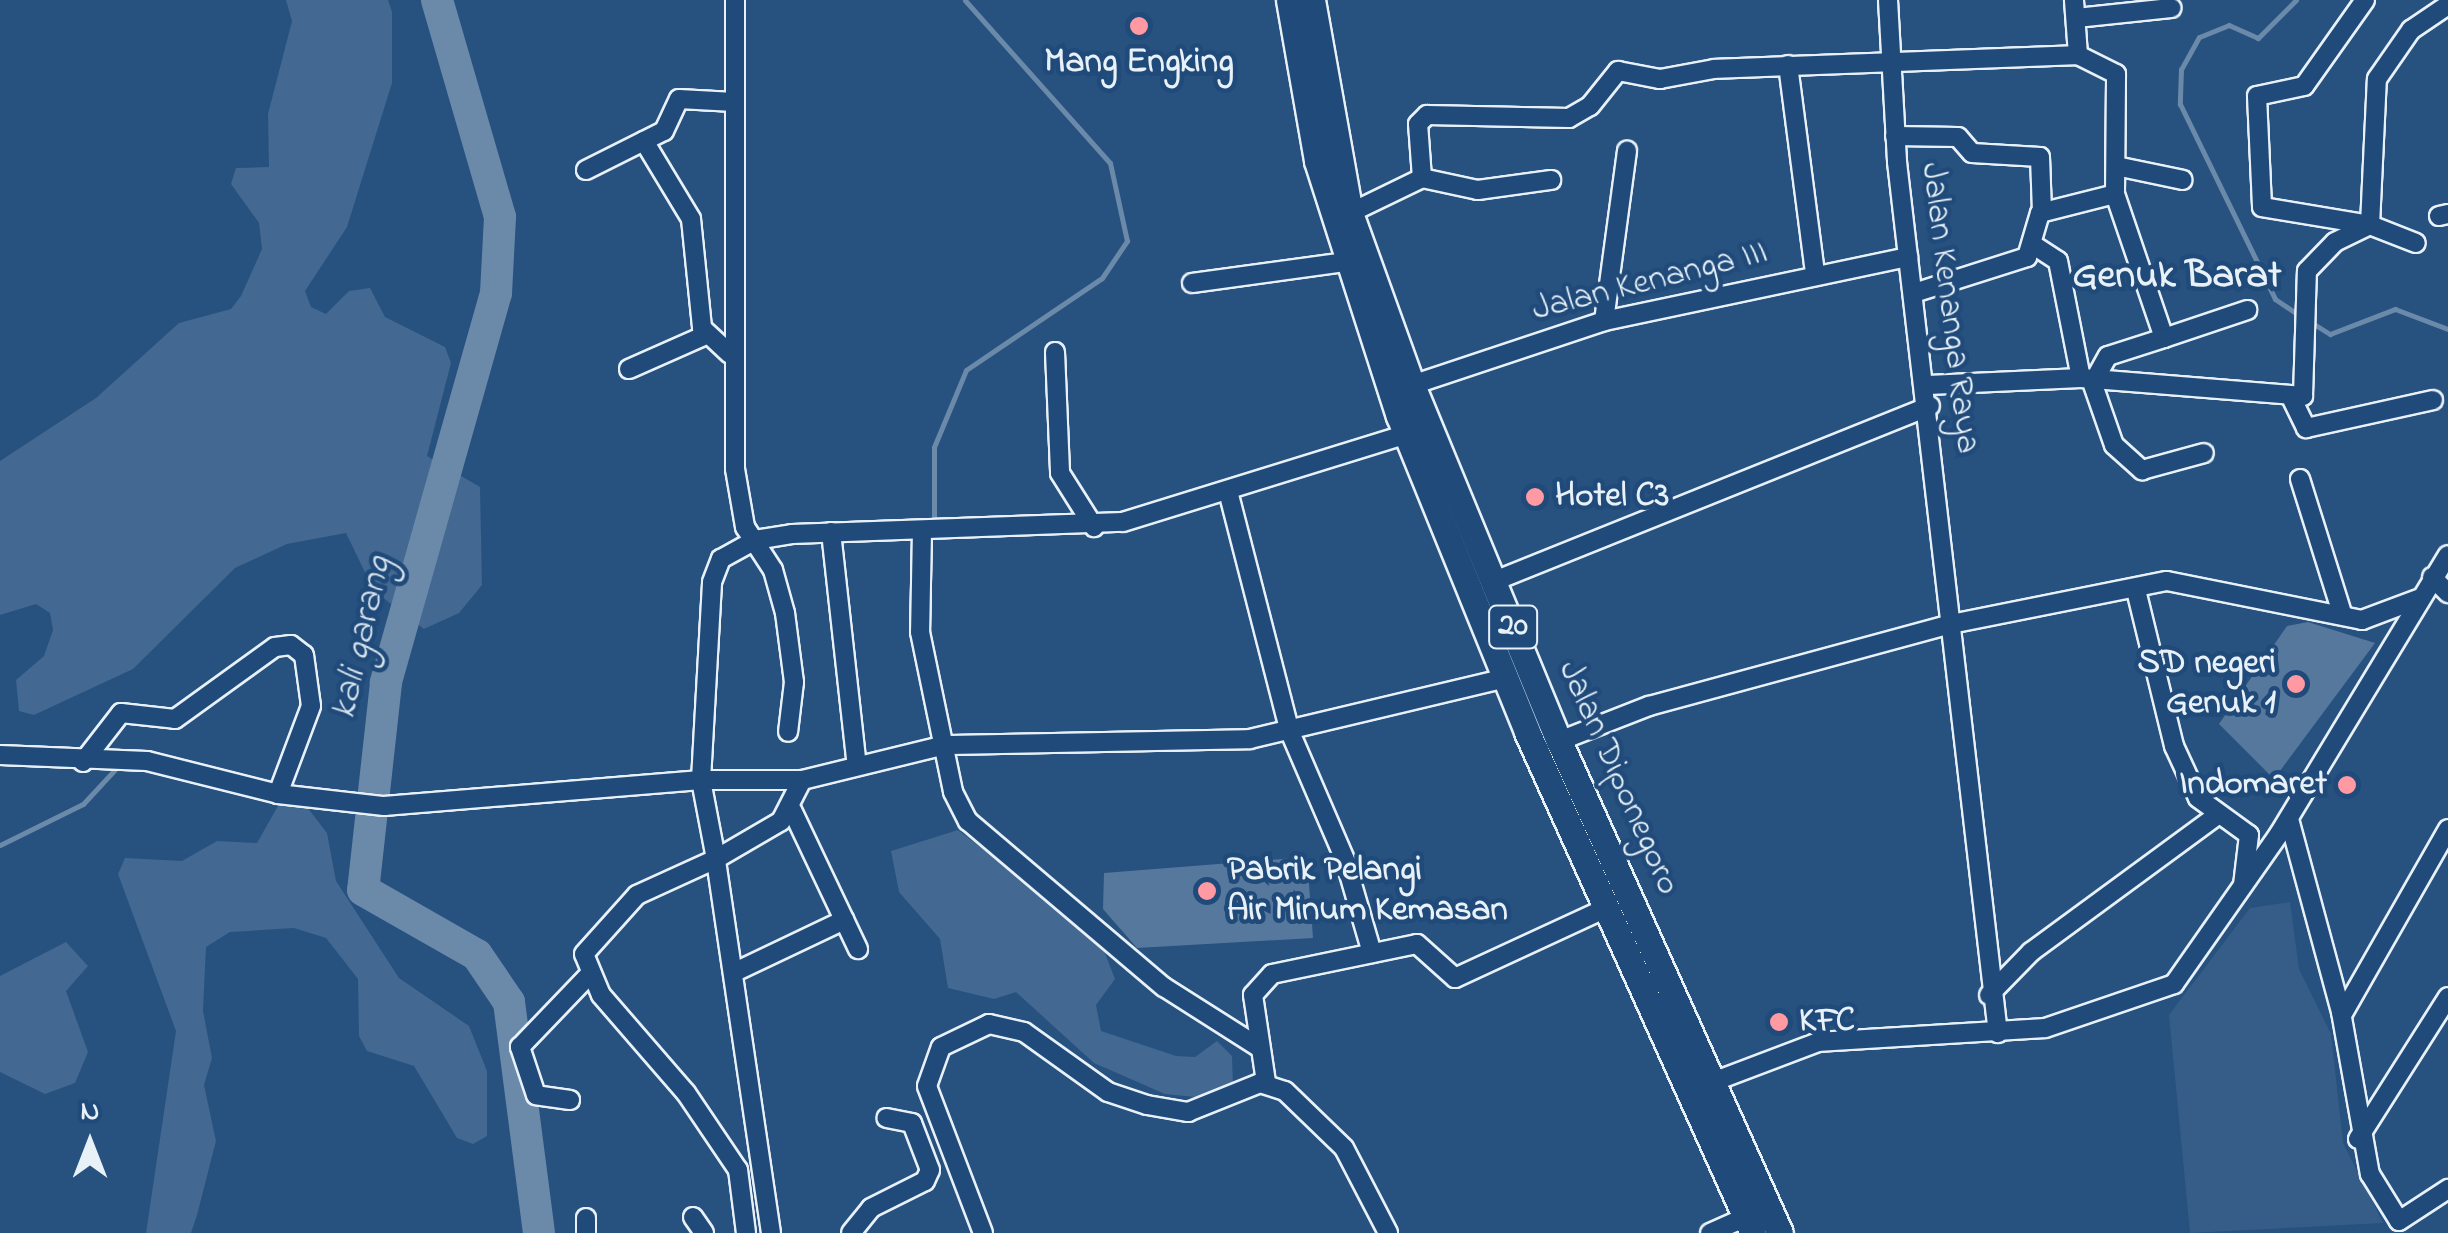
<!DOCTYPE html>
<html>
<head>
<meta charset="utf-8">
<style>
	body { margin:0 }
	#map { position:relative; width:2448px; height:1233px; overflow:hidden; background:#27517f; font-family:"Indie Flower",sans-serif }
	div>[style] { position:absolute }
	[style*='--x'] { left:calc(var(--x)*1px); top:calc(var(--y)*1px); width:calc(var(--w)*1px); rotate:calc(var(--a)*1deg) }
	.built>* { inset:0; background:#355d88 }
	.green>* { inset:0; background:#436891 }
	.stream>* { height:5px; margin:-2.5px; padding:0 2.5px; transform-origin:2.5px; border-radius:2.5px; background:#6b8aaa }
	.river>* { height:32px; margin:-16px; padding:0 16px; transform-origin:16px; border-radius:16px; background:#6b8aaa }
	.building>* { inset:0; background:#57789d }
	.roads { filter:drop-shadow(2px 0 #e8f1f8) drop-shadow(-2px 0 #e8f1f8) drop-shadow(0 2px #e8f1f8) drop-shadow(0 -2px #e8f1f8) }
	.minor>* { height:18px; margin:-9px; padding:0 9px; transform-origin:9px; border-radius:9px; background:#1f4a7a }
	.highway>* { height:25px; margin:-12.5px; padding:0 12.5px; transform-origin:12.5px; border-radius:12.5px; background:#1f4a7a }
	.dots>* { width:28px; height:28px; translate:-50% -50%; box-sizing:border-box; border:5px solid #1f4a7a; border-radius:50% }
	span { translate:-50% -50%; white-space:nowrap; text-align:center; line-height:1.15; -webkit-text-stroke:9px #1f4a7a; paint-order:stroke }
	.shield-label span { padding:2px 8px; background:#1f4a7a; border:2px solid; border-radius:8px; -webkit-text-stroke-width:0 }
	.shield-label { font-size:32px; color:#e8f1f8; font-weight:700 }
	.poi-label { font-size:35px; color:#e8f1f8; font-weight:700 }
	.left { translate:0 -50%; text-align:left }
	.right { translate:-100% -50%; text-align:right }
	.street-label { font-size:35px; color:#e8f1f8 }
	.water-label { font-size:38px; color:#d5e2ec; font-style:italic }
	.quarter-label { font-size:40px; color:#e8f1f8; font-weight:700 }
	.north { position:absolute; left:40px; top:1093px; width:100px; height:100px; -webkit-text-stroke:8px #1f4a7a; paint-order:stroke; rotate:0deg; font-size:28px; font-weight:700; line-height:40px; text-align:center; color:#e8f1f8 }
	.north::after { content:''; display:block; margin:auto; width:35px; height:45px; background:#e8f1f8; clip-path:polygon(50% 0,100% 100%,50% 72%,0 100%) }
</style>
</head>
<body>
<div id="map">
	<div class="built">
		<div style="clip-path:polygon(2290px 902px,2299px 969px,2331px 1034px,2343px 1143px,2383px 1223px,2190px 1233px,2169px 1015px,2250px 908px)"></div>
	</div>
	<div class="green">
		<div style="clip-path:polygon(286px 0,388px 0,392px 12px,392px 83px,347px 227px,305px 291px,311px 307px,326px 314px,349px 291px,370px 288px,385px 317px,445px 347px,451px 363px,427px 456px,480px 487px,482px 585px,459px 613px,424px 629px,374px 591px,346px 533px,287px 544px,235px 568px,133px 669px,34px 715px,19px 711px,16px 680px,44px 656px,53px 630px,50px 613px,36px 604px,0 615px,0 461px,96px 398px,179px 323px,231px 309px,241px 296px,262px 249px,259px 223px,231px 184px,236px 168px,269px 167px,268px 114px,292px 21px)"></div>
		<div style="clip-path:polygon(279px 804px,307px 807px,327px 833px,336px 881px,399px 978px,469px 1026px,487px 1071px,487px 1136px,473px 1144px,457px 1138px,414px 1066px,367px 1051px,359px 1036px,358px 979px,326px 938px,294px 928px,230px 932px,206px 947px,203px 1011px,212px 1058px,204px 1085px,216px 1141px,197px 1215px,191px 1233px,146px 1233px,176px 1031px,118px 874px,125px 858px,182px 861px,217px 841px,257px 843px)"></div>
		<div style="clip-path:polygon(958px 830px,1061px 908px,1105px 953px,1115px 979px,1096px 1005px,1101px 1031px,1176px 1056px,1195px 1057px,1217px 1041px,1232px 1056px,1233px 1087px,1205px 1098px,1165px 1094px,1094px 1063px,1016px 992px,994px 999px,948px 988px,940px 939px,899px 892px,891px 851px)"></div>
		<div style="clip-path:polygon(66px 942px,88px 966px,66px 991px,88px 1052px,75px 1083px,45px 1094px,0 1072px,0 976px)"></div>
	</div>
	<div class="stream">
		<div style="--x:2296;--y:0;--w:54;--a:135"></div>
		<div style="--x:2258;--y:38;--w:32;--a:-156"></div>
		<div style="--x:2229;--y:25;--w:32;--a:158"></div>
		<div style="--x:2199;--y:37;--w:37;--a:119"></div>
		<div style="--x:2181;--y:69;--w:35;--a:92"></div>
		<div style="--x:2180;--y:104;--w:217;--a:64"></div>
		<div style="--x:2275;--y:299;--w:29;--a:34"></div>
		<div style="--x:2309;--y:321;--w:25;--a:32"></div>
		<div style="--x:2330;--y:334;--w:70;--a:-21"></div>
		<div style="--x:2395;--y:309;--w:57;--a:20.7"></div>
		<div style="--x:934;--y:517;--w:70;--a:-90"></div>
		<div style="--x:934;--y:447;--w:83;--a:-67.4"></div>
		<div style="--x:966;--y:370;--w:164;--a:-34.1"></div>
		<div style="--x:1102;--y:278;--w:45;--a:-56"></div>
		<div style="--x:1127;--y:241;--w:80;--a:-102.3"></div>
		<div style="--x:1110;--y:163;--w:218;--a:-131.7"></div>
		<div style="--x:0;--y:845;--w:93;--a:-26.3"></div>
		<div style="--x:83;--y:804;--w:54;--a:-47.2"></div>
	</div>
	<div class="river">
		<div style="--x:437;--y:0;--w:226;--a:73.8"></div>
		<div style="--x:500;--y:217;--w:76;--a:93"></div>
		<div style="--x:496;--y:293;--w:405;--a:105.8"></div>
		<div style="--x:386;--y:683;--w:208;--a:96.3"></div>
		<div style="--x:363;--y:890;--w:131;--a:29.7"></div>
		<div style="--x:477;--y:955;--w:57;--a:55.8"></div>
		<div style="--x:509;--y:1002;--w:233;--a:82.6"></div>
	</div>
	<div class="building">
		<div style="clip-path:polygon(2308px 622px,2375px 643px,2274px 779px,2219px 724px,2287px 626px)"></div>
		<div style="clip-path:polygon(1307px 857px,1313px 938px,1137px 948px,1103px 909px,1104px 873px)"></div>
	</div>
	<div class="roads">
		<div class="minor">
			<div style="--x:735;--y:0;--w:469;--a:90"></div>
			<div style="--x:735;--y:469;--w:59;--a:80.2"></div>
			<div style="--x:745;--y:527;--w:51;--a:56.9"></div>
			<div style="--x:773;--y:570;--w:45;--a:74.4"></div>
			<div style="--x:785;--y:613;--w:70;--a:82.6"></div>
			<div style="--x:794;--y:682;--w:50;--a:96.8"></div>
			<div style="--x:1888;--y:0;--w:162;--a:86.8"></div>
			<div style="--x:1897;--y:162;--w:877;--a:83.39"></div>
			<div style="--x:2365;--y:0;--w:105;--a:125.3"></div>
			<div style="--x:2304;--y:86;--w:48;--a:168"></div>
			<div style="--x:2257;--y:96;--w:111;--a:87.4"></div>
			<div style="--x:2262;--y:207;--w:109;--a:9.5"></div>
			<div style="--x:2370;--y:225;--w:49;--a:21.4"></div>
			<div style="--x:2076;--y:18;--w:96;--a:-6"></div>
			<div style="--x:1788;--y:65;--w:211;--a:82.6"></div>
			<div style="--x:1895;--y:136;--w:63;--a:0.9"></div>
			<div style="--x:1958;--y:137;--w:21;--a:49"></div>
			<div style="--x:1972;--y:153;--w:68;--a:3.4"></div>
			<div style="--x:2040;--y:157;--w:55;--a:87.9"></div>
			<div style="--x:644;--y:141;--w:91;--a:58.9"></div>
			<div style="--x:691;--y:219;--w:110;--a:84.2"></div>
			<div style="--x:702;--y:328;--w:38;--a:43"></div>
			<div style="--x:2116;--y:166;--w:68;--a:11.8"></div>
			<div style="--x:586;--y:170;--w:87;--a:-26.6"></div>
			<div style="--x:664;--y:131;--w:35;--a:-65"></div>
			<div style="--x:679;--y:99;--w:55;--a:3.1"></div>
			<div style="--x:1422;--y:178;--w:57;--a:12.1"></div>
			<div style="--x:1478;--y:190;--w:74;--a:-7.8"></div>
			<div style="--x:2115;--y:194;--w:152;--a:71.2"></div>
			<div style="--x:2164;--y:338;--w:88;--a:-18.6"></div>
			<div style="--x:1350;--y:213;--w:80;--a:-25.9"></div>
			<div style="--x:1422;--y:178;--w:54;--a:-94.2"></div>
			<div style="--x:1418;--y:124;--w:13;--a:-45"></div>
			<div style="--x:1427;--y:115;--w:142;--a:1.2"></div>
			<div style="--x:1569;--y:118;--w:24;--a:-30"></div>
			<div style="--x:1590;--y:106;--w:45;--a:-51.3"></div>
			<div style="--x:1618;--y:71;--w:43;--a:10.8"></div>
			<div style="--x:1660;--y:79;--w:55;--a:-10.5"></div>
			<div style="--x:1714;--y:69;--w:364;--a:-2.2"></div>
			<div style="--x:2078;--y:55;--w:55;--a:-94.2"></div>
			<div style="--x:2439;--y:216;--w:9;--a:-13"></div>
			<div style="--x:2035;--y:246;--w:27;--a:33"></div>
			<div style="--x:2058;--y:261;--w:119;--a:78.9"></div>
			<div style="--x:1192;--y:283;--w:154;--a:-7.8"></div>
			<div style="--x:1914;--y:293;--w:119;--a:-17.7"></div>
			<div style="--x:2027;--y:257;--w:46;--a:-73.5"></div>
			<div style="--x:2040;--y:213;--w:77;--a:-14.2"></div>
			<div style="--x:2115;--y:194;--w:120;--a:-89.5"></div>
			<div style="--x:2116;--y:74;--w:42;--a:-153.4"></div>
			<div style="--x:1604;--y:321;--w:172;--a:-82.3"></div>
			<div style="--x:1055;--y:352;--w:121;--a:87.6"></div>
			<div style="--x:1060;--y:473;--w:64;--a:57.8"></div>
			<div style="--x:629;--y:369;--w:84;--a:-23.8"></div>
			<div style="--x:2091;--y:379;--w:70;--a:70.8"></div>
			<div style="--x:2114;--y:445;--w:38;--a:42"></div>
			<div style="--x:2142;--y:470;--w:64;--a:-15.3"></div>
			<div style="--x:2095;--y:379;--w:26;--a:-61"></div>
			<div style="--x:2108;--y:356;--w:59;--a:-17.8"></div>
			<div style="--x:1412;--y:385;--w:202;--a:-18.4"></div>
			<div style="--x:1604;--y:321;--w:311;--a:-11.9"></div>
			<div style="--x:1928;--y:385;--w:153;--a:-2.6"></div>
			<div style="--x:2081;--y:378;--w:223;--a:4.6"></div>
			<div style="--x:2303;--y:396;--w:125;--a:-88.2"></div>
			<div style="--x:2307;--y:271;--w:40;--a:-46"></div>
			<div style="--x:2335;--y:242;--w:39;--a:-26"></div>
			<div style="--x:2370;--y:225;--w:146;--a:-87.3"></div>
			<div style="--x:2377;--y:79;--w:60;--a:-55.2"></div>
			<div style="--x:2411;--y:30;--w:45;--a:-34"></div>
			<div style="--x:2290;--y:395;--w:37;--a:64"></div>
			<div style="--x:2306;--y:428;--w:130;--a:-12.4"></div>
			<div style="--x:2300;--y:479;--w:140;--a:72.6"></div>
			<div style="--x:1229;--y:495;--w:245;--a:75.6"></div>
			<div style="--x:1290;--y:732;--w:139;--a:66.7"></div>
			<div style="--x:1345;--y:860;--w:97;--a:73.8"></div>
			<div style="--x:922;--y:531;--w:101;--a:91.1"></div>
			<div style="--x:920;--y:632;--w:163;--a:78.3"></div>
			<div style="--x:953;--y:792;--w:33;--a:63"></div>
			<div style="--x:968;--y:821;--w:257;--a:40.3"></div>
			<div style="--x:1164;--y:987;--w:114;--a:32.4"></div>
			<div style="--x:831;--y:532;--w:235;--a:83.7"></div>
			<div style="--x:2432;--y:577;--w:23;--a:45"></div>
			<div style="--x:1492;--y:582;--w:472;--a:-21.9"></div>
			<div style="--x:2136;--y:590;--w:161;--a:76.3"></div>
			<div style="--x:2174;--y:746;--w:57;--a:65.2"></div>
			<div style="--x:2198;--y:798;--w:63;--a:36"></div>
			<div style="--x:2249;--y:835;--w:50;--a:96.8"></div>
			<div style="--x:1559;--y:741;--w:97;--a:-21.3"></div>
			<div style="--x:1649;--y:706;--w:313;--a:-15.2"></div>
			<div style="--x:1951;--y:624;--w:220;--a:-11.3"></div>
			<div style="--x:2167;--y:581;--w:199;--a:11.3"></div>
			<div style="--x:2362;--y:620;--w:60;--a:-20.6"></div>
			<div style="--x:0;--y:755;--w:147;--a:2.3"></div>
			<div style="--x:147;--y:761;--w:135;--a:14.1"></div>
			<div style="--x:278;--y:794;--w:107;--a:6.5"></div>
			<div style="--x:384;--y:806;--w:318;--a:-4.7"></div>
			<div style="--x:701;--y:780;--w:101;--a:0"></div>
			<div style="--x:802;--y:780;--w:148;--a:-13.7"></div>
			<div style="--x:946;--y:745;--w:304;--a:-1.1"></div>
			<div style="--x:1250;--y:739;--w:263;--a:-13.4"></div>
			<div style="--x:83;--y:762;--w:62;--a:-52.2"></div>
			<div style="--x:121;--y:713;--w:54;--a:6.3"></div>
			<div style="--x:175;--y:719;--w:123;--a:-35.8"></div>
			<div style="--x:275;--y:647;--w:16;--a:-7"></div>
			<div style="--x:291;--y:645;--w:16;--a:38"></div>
			<div style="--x:304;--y:655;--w:51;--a:82.2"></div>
			<div style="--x:311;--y:706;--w:94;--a:110.6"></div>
			<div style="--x:792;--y:810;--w:154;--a:64.6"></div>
			<div style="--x:2289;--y:819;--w:200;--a:74.9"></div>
			<div style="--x:2341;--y:1012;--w:165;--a:79.9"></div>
			<div style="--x:2370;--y:1174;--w:55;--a:58.3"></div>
			<div style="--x:2399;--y:1221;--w:59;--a:-33.1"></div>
			<div style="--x:737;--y:971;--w:119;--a:-25.5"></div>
			<div style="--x:1989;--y:995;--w:60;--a:-45.7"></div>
			<div style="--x:2031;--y:952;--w:228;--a:-36.3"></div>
			<div style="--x:2342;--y:1015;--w:214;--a:-60.3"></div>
			<div style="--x:1266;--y:1082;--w:88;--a:-98.5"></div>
			<div style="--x:1253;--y:995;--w:28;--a:-48"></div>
			<div style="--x:1272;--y:974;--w:148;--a:-11.7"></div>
			<div style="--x:1417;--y:944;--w:51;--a:41.8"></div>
			<div style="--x:1455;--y:978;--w:170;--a:-24.8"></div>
			<div style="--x:1705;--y:1085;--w:121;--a:-20.8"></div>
			<div style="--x:1818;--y:1042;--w:227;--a:-3.5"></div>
			<div style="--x:2045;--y:1028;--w:136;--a:-18.8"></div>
			<div style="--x:2174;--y:984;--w:183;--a:-55"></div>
			<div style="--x:2279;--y:834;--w:326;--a:-58.8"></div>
			<div style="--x:570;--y:1100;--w:34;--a:-172"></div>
			<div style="--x:536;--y:1095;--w:51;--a:-108.4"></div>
			<div style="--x:520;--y:1047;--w:98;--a:-46.2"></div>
			<div style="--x:2358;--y:1139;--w:168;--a:-57.6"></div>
			<div style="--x:693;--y:1217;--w:19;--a:55"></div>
			<div style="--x:586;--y:1218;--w:15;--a:90"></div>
			<div style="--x:746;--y:1233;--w:64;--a:-97.2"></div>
			<div style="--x:738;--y:1170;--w:93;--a:-124"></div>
			<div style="--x:686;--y:1093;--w:130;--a:-130.9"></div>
			<div style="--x:601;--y:995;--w:44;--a:-112.5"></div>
			<div style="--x:584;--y:954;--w:79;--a:-48.1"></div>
			<div style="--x:637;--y:895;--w:87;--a:-24.5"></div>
			<div style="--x:716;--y:859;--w:80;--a:-100.8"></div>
			<div style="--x:701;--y:780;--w:198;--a:-86.8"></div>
			<div style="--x:712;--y:582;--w:25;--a:-69"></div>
			<div style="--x:721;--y:559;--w:39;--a:-29"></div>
			<div style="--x:755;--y:540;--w:37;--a:-9"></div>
			<div style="--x:792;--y:534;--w:331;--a:-2.1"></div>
			<div style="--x:1123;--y:522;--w:305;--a:-17.2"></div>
			<div style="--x:771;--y:1233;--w:378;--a:-98.4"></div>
			<div style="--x:716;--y:859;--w:75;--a:-30.3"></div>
			<div style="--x:781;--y:821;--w:46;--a:-62.9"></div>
			<div style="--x:851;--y:1233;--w:32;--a:-51"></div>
			<div style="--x:871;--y:1208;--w:60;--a:-26.6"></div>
			<div style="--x:925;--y:1181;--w:12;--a:-66"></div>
			<div style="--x:930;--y:1170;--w:50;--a:-111"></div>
			<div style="--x:912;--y:1123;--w:26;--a:-169"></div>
			<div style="--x:983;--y:1233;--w:157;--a:-110.9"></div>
			<div style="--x:927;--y:1086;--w:41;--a:-70.3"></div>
			<div style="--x:941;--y:1047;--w:53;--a:-25.6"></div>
			<div style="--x:989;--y:1024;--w:36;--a:13"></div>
			<div style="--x:1024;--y:1032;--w:103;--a:35.5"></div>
			<div style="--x:1108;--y:1092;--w:41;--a:18.4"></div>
			<div style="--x:1147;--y:1105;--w:42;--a:9.7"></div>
			<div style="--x:1188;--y:1112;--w:78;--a:-21.9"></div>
			<div style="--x:1260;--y:1083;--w:26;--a:18"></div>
			<div style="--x:1285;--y:1091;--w:82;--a:44"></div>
			<div style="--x:1344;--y:1148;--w:96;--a:62.6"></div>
			<div style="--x:1710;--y:1233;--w:39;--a:-24"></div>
		</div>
		<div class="highway">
			<div style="--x:1289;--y:0;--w:163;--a:80.1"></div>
			<div style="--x:1317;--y:161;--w:268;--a:72.2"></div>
			<div style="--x:1399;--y:416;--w:341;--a:67.9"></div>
			<div style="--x:1527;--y:732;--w:550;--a:65.72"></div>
			<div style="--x:1312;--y:0;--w:216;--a:79.9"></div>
			<div style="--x:1350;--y:213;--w:183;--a:70.2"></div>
			<div style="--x:1412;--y:385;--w:385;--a:67.6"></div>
			<div style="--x:1559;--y:741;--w:539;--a:65.81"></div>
		</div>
	</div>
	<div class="dots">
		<div style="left:1139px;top:26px;background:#ff9aa2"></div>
		<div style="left:1535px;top:497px;background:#ff9aa2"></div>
		<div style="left:2296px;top:684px;background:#ff9aa2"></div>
		<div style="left:2347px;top:785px;background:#ff9aa2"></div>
		<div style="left:1207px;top:891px;background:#ff9aa2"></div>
		<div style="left:1779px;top:1022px;background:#ff9aa2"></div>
	</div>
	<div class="shield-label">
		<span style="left:1513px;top:627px">20</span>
	</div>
	<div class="poi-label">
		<span style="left:1139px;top:63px">Mang Engking</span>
		<span class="left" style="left:1555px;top:497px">Hotel C3</span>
		<span class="right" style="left:2276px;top:684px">SD negeri<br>Genuk 1</span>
		<span class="right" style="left:2327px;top:785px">Indomaret</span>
		<span class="left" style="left:1227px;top:891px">Pabrik Pelangi<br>Air Minum Kemasan</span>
		<span class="left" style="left:1799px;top:1022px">KFC</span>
	</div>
	<div class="street-label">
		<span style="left:1650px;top:282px;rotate:-14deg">Jalan Kenanga III</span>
		<span style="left:1949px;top:308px;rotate:83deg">Jalan Kenanga Raya</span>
		<span style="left:1618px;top:778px;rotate:66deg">Jalan Diponegoro</span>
	</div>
	<div class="water-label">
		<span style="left:363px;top:638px;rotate:-77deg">kali garang</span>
	</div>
	<div class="quarter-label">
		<span style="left:2177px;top:277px">Genuk Barat</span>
	</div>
	<div class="north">N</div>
</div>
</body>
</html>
